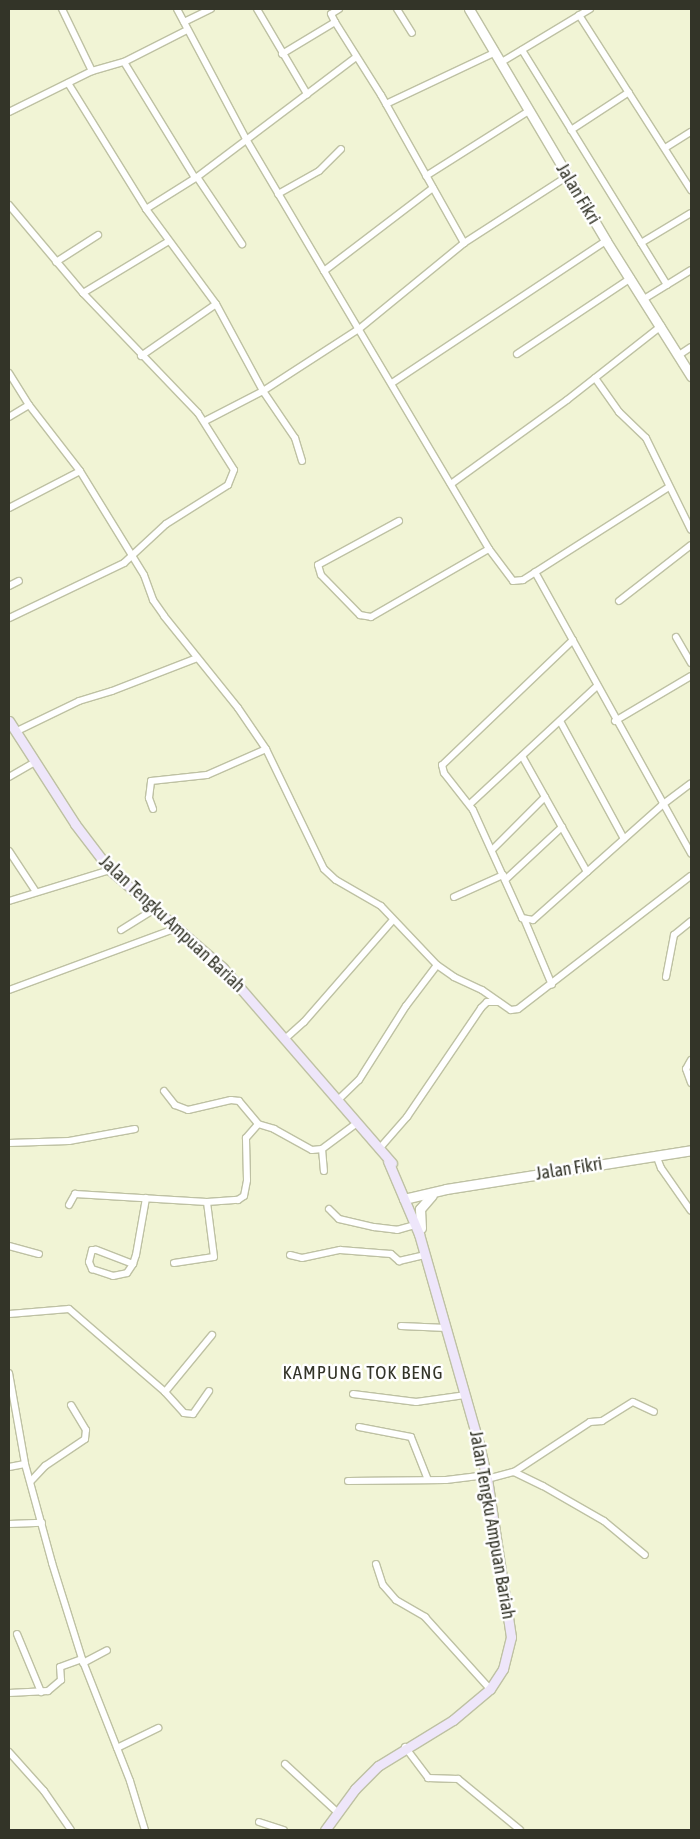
<!DOCTYPE html>
<html>
<head>
<meta charset="utf-8">
<style>
	body { margin:0 }
	#map { position:relative; width:700px; height:1839px; overflow:hidden; background:#f1f4d5; font-family:"Asap Condensed",sans-serif }
	div>[style] { position:absolute }
	[style*='--x'] { left:calc(var(--x)*1px); top:calc(var(--y)*1px); width:calc(var(--w)*1px); rotate:calc(var(--a)*1deg) }
	.roads { filter:drop-shadow(1px 0 #bec1a3) drop-shadow(-1px 0 #bec1a3) drop-shadow(0 1px #bec1a3) drop-shadow(0 -1px #bec1a3) }
	.minor>* { height:6px; margin:-3px; padding:0 3px; transform-origin:3px; border-radius:3px; background:#fff }
	.tertiary>* { height:9px; margin:-4.5px; padding:0 4.5px; transform-origin:4.5px; border-radius:4.5px; background:#fff }
	.secondary>* { height:9px; margin:-4.5px; padding:0 4.5px; transform-origin:4.5px; border-radius:4.5px; background:#eee6fa }
	span { translate:-50% -50%; white-space:nowrap; text-align:center; line-height:1.15; -webkit-text-stroke:5px #fff; paint-order:stroke }
	.street-label { font-size:18px; color:#333428 }
	.neighbourhood-label { font-size:19px; color:#333428; letter-spacing:1px }
	.frame { position:absolute; inset:0; border:10px solid #333428; pointer-events:none }
</style>
</head>
<body>
<div id="map">
	<div class="roads">
		<div class="minor">
			<div style="--x:62;--y:9;--w:69;--a:64.2"></div>
			<div style="--x:177;--y:9;--w:147;--a:62"></div>
			<div style="--x:246;--y:139;--w:153;--a:59.4"></div>
			<div style="--x:324;--y:271;--w:323;--a:59.3"></div>
			<div style="--x:489;--y:549;--w:40;--a:53"></div>
			<div style="--x:513;--y:581;--w:10;--a:-6"></div>
			<div style="--x:523;--y:580;--w:173;--a:-32.5"></div>
			<div style="--x:257;--y:9;--w:99;--a:59.5"></div>
			<div style="--x:339;--y:9;--w:9;--a:148"></div>
			<div style="--x:331;--y:14;--w:9;--a:63"></div>
			<div style="--x:335;--y:22;--w:86;--a:57.8"></div>
			<div style="--x:381;--y:95;--w:170;--a:60.7"></div>
			<div style="--x:397;--y:9;--w:28;--a:58"></div>
			<div style="--x:579;--y:15;--w:208;--a:57.4"></div>
			<div style="--x:184;--y:22;--w:30;--a:-26"></div>
			<div style="--x:522;--y:50;--w:276;--a:58.3"></div>
			<div style="--x:282;--y:54;--w:62;--a:-31.1"></div>
			<div style="--x:124;--y:62;--w:136;--a:58.5"></div>
			<div style="--x:500;--y:63;--w:105;--a:-31"></div>
			<div style="--x:68;--y:83;--w:148;--a:58.2"></div>
			<div style="--x:146;--y:209;--w:118;--a:53.6"></div>
			<div style="--x:216;--y:304;--w:99;--a:61.6"></div>
			<div style="--x:263;--y:391;--w:57;--a:55.8"></div>
			<div style="--x:295;--y:438;--w:24;--a:73"></div>
			<div style="--x:386;--y:104;--w:119;--a:-25.3"></div>
			<div style="--x:9;--y:112;--w:93;--a:-26.3"></div>
			<div style="--x:92;--y:71;--w:33;--a:-16"></div>
			<div style="--x:124;--y:62;--w:71;--a:-26.9"></div>
			<div style="--x:571;--y:130;--w:69;--a:-33.2"></div>
			<div style="--x:665;--y:148;--w:31;--a:-32"></div>
			<div style="--x:426;--y:176;--w:122;--a:-32.3"></div>
			<div style="--x:197;--y:177;--w:81;--a:56.1"></div>
			<div style="--x:278;--y:194;--w:47;--a:-29.3"></div>
			<div style="--x:319;--y:171;--w:31;--a:-45"></div>
			<div style="--x:9;--y:205;--w:115;--a:49.9"></div>
			<div style="--x:83;--y:293;--w:166;--a:46.2"></div>
			<div style="--x:198;--y:413;--w:67;--a:57.7"></div>
			<div style="--x:234;--y:470;--w:16;--a:112"></div>
			<div style="--x:228;--y:485;--w:73;--a:147.8"></div>
			<div style="--x:166;--y:524;--w:57;--a:137.1"></div>
			<div style="--x:124;--y:563;--w:127;--a:154.4"></div>
			<div style="--x:146;--y:209;--w:60;--a:-32.1"></div>
			<div style="--x:197;--y:177;--w:199;--a:-37"></div>
			<div style="--x:641;--y:243;--w:58;--a:-31"></div>
			<div style="--x:56;--y:262;--w:50;--a:-32.7"></div>
			<div style="--x:324;--y:271;--w:137;--a:-37.3"></div>
			<div style="--x:83;--y:293;--w:100;--a:-31.2"></div>
			<div style="--x:644;--y:299;--w:55;--a:-31.7"></div>
			<div style="--x:517;--y:354;--w:137;--a:-33.7"></div>
			<div style="--x:679;--y:355;--w:14;--a:-34"></div>
			<div style="--x:141;--y:356;--w:91;--a:-34.7"></div>
			<div style="--x:9;--y:373;--w:38;--a:58"></div>
			<div style="--x:29;--y:405;--w:83;--a:52.3"></div>
			<div style="--x:80;--y:471;--w:122;--a:58.4"></div>
			<div style="--x:144;--y:575;--w:27;--a:70"></div>
			<div style="--x:153;--y:600;--w:19;--a:55"></div>
			<div style="--x:164;--y:616;--w:118;--a:51.2"></div>
			<div style="--x:238;--y:708;--w:50;--a:55.7"></div>
			<div style="--x:266;--y:749;--w:133;--a:64.2"></div>
			<div style="--x:324;--y:869;--w:16;--a:43"></div>
			<div style="--x:336;--y:880;--w:52;--a:30"></div>
			<div style="--x:381;--y:906;--w:81;--a:46.5"></div>
			<div style="--x:437;--y:965;--w:21;--a:35"></div>
			<div style="--x:454;--y:977;--w:31;--a:25"></div>
			<div style="--x:482;--y:990;--w:35;--a:35"></div>
			<div style="--x:511;--y:1010;--w:7;--a:-8"></div>
			<div style="--x:518;--y:1009;--w:218;--a:-37.6"></div>
			<div style="--x:595;--y:378;--w:42;--a:54.8"></div>
			<div style="--x:619;--y:412;--w:37;--a:44"></div>
			<div style="--x:646;--y:438;--w:102;--a:63.9"></div>
			<div style="--x:392;--y:383;--w:257;--a:-33.6"></div>
			<div style="--x:9;--y:417;--w:23;--a:-31"></div>
			<div style="--x:205;--y:421;--w:65;--a:-27.3"></div>
			<div style="--x:263;--y:391;--w:114;--a:-32.9"></div>
			<div style="--x:359;--y:329;--w:136;--a:-39.3"></div>
			<div style="--x:464;--y:243;--w:124;--a:-32.8"></div>
			<div style="--x:451;--y:484;--w:143;--a:-35.9"></div>
			<div style="--x:567;--y:400;--w:120;--a:-38.2"></div>
			<div style="--x:9;--y:508;--w:80;--a:-27.5"></div>
			<div style="--x:399;--y:521;--w:92;--a:151.5"></div>
			<div style="--x:318;--y:565;--w:10;--a:73"></div>
			<div style="--x:321;--y:575;--w:56;--a:45.7"></div>
			<div style="--x:360;--y:615;--w:11;--a:10"></div>
			<div style="--x:371;--y:617;--w:136;--a:-30"></div>
			<div style="--x:535;--y:572;--w:322;--a:61"></div>
			<div style="--x:9;--y:586;--w:11;--a:-27"></div>
			<div style="--x:619;--y:601;--w:91;--a:-37.9"></div>
			<div style="--x:676;--y:637;--w:30;--a:60"></div>
			<div style="--x:573;--y:640;--w:181;--a:136.3"></div>
			<div style="--x:442;--y:765;--w:8;--a:76"></div>
			<div style="--x:444;--y:773;--w:47;--a:51.9"></div>
			<div style="--x:473;--y:810;--w:119;--a:65.6"></div>
			<div style="--x:522;--y:918;--w:11;--a:10"></div>
			<div style="--x:533;--y:920;--w:173;--a:-41.7"></div>
			<div style="--x:662;--y:805;--w:36;--a:-37"></div>
			<div style="--x:560;--y:721;--w:134;--a:61.5"></div>
			<div style="--x:615;--y:721;--w:88;--a:-30.6"></div>
			<div style="--x:15;--y:732;--w:71;--a:-25.8"></div>
			<div style="--x:79;--y:701;--w:34;--a:-17"></div>
			<div style="--x:112;--y:691;--w:91;--a:-21.2"></div>
			<div style="--x:522;--y:756;--w:133;--a:60.7"></div>
			<div style="--x:9;--y:777;--w:30;--a:-30"></div>
			<div style="--x:470;--y:804;--w:173;--a:-42.9"></div>
			<div style="--x:153;--y:809;--w:12;--a:-110"></div>
			<div style="--x:149;--y:798;--w:17;--a:-83"></div>
			<div style="--x:151;--y:781;--w:56;--a:-6.1"></div>
			<div style="--x:207;--y:775;--w:64;--a:-23.8"></div>
			<div style="--x:492;--y:850;--w:75;--a:-45"></div>
			<div style="--x:9;--y:851;--w:49;--a:56.6"></div>
			<div style="--x:505;--y:880;--w:78;--a:-42.9"></div>
			<div style="--x:454;--y:897;--w:54;--a:-24.2"></div>
			<div style="--x:9;--y:901;--w:106;--a:-17.1"></div>
			<div style="--x:525;--y:921;--w:69;--a:67.1"></div>
			<div style="--x:121;--y:930;--w:39;--a:-32"></div>
			<div style="--x:666;--y:977;--w:43;--a:-79.2"></div>
			<div style="--x:674;--y:935;--w:22;--a:-39"></div>
			<div style="--x:9;--y:990;--w:181;--a:-20.3"></div>
			<div style="--x:286;--y:1038;--w:24;--a:-42"></div>
			<div style="--x:304;--y:1022;--w:135;--a:-48.9"></div>
			<div style="--x:691;--y:1060;--w:10;--a:119"></div>
			<div style="--x:686;--y:1069;--w:15;--a:70"></div>
			<div style="--x:164;--y:1091;--w:18;--a:52"></div>
			<div style="--x:175;--y:1105;--w:14;--a:21"></div>
			<div style="--x:188;--y:1110;--w:44;--a:-13.1"></div>
			<div style="--x:231;--y:1100;--w:8;--a:7"></div>
			<div style="--x:239;--y:1101;--w:30;--a:50"></div>
			<div style="--x:258;--y:1124;--w:17;--a:17"></div>
			<div style="--x:274;--y:1129;--w:43;--a:28.9"></div>
			<div style="--x:312;--y:1150;--w:10;--a:-6"></div>
			<div style="--x:322;--y:1149;--w:44;--a:-36.6"></div>
			<div style="--x:338;--y:1100;--w:29;--a:-44"></div>
			<div style="--x:359;--y:1080;--w:88;--a:-57.6"></div>
			<div style="--x:406;--y:1006;--w:51;--a:-52.9"></div>
			<div style="--x:9;--y:1143;--w:60;--a:-1.9"></div>
			<div style="--x:69;--y:1141;--w:67;--a:-10.3"></div>
			<div style="--x:322;--y:1149;--w:22;--a:85"></div>
			<div style="--x:379;--y:1149;--w:43;--a:-48.8"></div>
			<div style="--x:407;--y:1117;--w:132;--a:-55.8"></div>
			<div style="--x:481;--y:1008;--w:8;--a:-45"></div>
			<div style="--x:487;--y:1002;--w:11;--a:0"></div>
			<div style="--x:656;--y:1155;--w:14;--a:69"></div>
			<div style="--x:661;--y:1168;--w:52;--a:55.1"></div>
			<div style="--x:69;--y:1205;--w:13;--a:-61"></div>
			<div style="--x:75;--y:1194;--w:132;--a:3.5"></div>
			<div style="--x:207;--y:1202;--w:31;--a:-4"></div>
			<div style="--x:238;--y:1200;--w:7;--a:-34"></div>
			<div style="--x:244;--y:1196;--w:16;--a:-79"></div>
			<div style="--x:247;--y:1180;--w:42;--a:-91.4"></div>
			<div style="--x:246;--y:1138;--w:18;--a:-49"></div>
			<div style="--x:329;--y:1209;--w:14;--a:45"></div>
			<div style="--x:339;--y:1219;--w:36;--a:13"></div>
			<div style="--x:374;--y:1227;--w:23;--a:7"></div>
			<div style="--x:397;--y:1230;--w:18;--a:-16"></div>
			<div style="--x:9;--y:1246;--w:31;--a:15"></div>
			<div style="--x:290;--y:1255;--w:12;--a:14"></div>
			<div style="--x:302;--y:1258;--w:39;--a:-12"></div>
			<div style="--x:340;--y:1250;--w:51;--a:4.5"></div>
			<div style="--x:391;--y:1254;--w:11;--a:41"></div>
			<div style="--x:399;--y:1261;--w:27;--a:-13"></div>
			<div style="--x:174;--y:1263;--w:40;--a:-8.5"></div>
			<div style="--x:214;--y:1257;--w:55;--a:-97.3"></div>
			<div style="--x:133;--y:1264;--w:40;--a:-159"></div>
			<div style="--x:96;--y:1250;--w:4;--a:180"></div>
			<div style="--x:92;--y:1250;--w:12;--a:104"></div>
			<div style="--x:89;--y:1262;--w:8;--a:67"></div>
			<div style="--x:92;--y:1269;--w:22;--a:18"></div>
			<div style="--x:113;--y:1276;--w:14;--a:-12"></div>
			<div style="--x:127;--y:1273;--w:11;--a:-56"></div>
			<div style="--x:133;--y:1264;--w:9;--a:-72"></div>
			<div style="--x:136;--y:1255;--w:58;--a:-80"></div>
			<div style="--x:9;--y:1314;--w:60;--a:-4.8"></div>
			<div style="--x:69;--y:1309;--w:127;--a:40.8"></div>
			<div style="--x:165;--y:1392;--w:28;--a:48"></div>
			<div style="--x:184;--y:1413;--w:9;--a:6"></div>
			<div style="--x:193;--y:1414;--w:28;--a:-55"></div>
			<div style="--x:401;--y:1326;--w:46;--a:2.5"></div>
			<div style="--x:9;--y:1373;--w:92;--a:80"></div>
			<div style="--x:25;--y:1464;--w:103;--a:74.7"></div>
			<div style="--x:52;--y:1563;--w:101;--a:72.6"></div>
			<div style="--x:82;--y:1659;--w:131;--a:68.5"></div>
			<div style="--x:130;--y:1781;--w:51;--a:73"></div>
			<div style="--x:165;--y:1392;--w:74;--a:-50.5"></div>
			<div style="--x:353;--y:1394;--w:64;--a:7.2"></div>
			<div style="--x:416;--y:1402;--w:49;--a:-8.1"></div>
			<div style="--x:359;--y:1427;--w:53;--a:10.9"></div>
			<div style="--x:411;--y:1437;--w:46;--a:68.4"></div>
			<div style="--x:9;--y:1467;--w:16;--a:-11"></div>
			<div style="--x:514;--y:1472;--w:91;--a:-33.3"></div>
			<div style="--x:590;--y:1422;--w:12;--a:-5"></div>
			<div style="--x:602;--y:1421;--w:36;--a:-32"></div>
			<div style="--x:633;--y:1402;--w:23;--a:25"></div>
			<div style="--x:487;--y:1479;--w:28;--a:-15"></div>
			<div style="--x:514;--y:1472;--w:32;--a:26"></div>
			<div style="--x:543;--y:1486;--w:70;--a:29.8"></div>
			<div style="--x:604;--y:1521;--w:53;--a:39.7"></div>
			<div style="--x:31;--y:1481;--w:21;--a:-47"></div>
			<div style="--x:45;--y:1466;--w:48;--a:-34"></div>
			<div style="--x:85;--y:1439;--w:9;--a:-84"></div>
			<div style="--x:86;--y:1430;--w:29;--a:-121"></div>
			<div style="--x:348;--y:1481;--w:98;--a:-0.6"></div>
			<div style="--x:446;--y:1480;--w:41;--a:-7"></div>
			<div style="--x:9;--y:1524;--w:33;--a:-2"></div>
			<div style="--x:376;--y:1564;--w:22;--a:72"></div>
			<div style="--x:383;--y:1585;--w:20;--a:49"></div>
			<div style="--x:396;--y:1600;--w:34;--a:30"></div>
			<div style="--x:425;--y:1617;--w:97;--a:47.9"></div>
			<div style="--x:17;--y:1634;--w:63;--a:67.5"></div>
			<div style="--x:83;--y:1663;--w:27;--a:-28"></div>
			<div style="--x:9;--y:1693;--w:39;--a:-3"></div>
			<div style="--x:48;--y:1691;--w:17;--a:-40"></div>
			<div style="--x:61;--y:1680;--w:13;--a:-94"></div>
			<div style="--x:60;--y:1667;--w:23;--a:-20"></div>
			<div style="--x:405;--y:1747;--w:39;--a:53"></div>
			<div style="--x:428;--y:1778;--w:30;--a:2"></div>
			<div style="--x:458;--y:1779;--w:80;--a:39.4"></div>
			<div style="--x:117;--y:1748;--w:46;--a:-26"></div>
			<div style="--x:9;--y:1752;--w:52;--a:48.1"></div>
			<div style="--x:44;--y:1791;--w:47;--a:55.3"></div>
			<div style="--x:285;--y:1764;--w:71;--a:42.7"></div>
			<div style="--x:259;--y:1822;--w:26;--a:18"></div>
		</div>
		<div class="tertiary">
			<div style="--x:469;--y:9;--w:269;--a:59.4"></div>
			<div style="--x:606;--y:241;--w:160;--a:57.8"></div>
			<div style="--x:404;--y:1199;--w:43;--a:-13.4"></div>
			<div style="--x:446;--y:1189;--w:248;--a:-9"></div>
			<div style="--x:421;--y:1228;--w:19;--a:-93"></div>
			<div style="--x:420;--y:1209;--w:18;--a:-49"></div>
		</div>
		<div class="secondary">
			<div style="--x:9;--y:721;--w:122;--a:57.3"></div>
			<div style="--x:75;--y:824;--w:58;--a:52.7"></div>
			<div style="--x:110;--y:870;--w:150;--a:40.9"></div>
			<div style="--x:223;--y:968;--w:258;--a:49.1"></div>
			<div style="--x:325;--y:1830;--w:51;--a:-53.8"></div>
			<div style="--x:355;--y:1789;--w:33;--a:-45"></div>
			<div style="--x:378;--y:1766;--w:88;--a:-31.5"></div>
			<div style="--x:453;--y:1720;--w:48;--a:-40"></div>
			<div style="--x:490;--y:1689;--w:24;--a:-57"></div>
			<div style="--x:503;--y:1669;--w:33;--a:-76"></div>
			<div style="--x:511;--y:1637;--w:160;--a:-98.6"></div>
			<div style="--x:487;--y:1479;--w:39;--a:-103"></div>
			<div style="--x:478;--y:1441;--w:215;--a:-105.9"></div>
			<div style="--x:419;--y:1234;--w:79;--a:-113"></div>
		</div>
	</div>
	<div class="street-label">
		<span style="left:578px;top:194px;rotate:59deg">Jalan Fikri</span>
		<span style="left:172px;top:924px;rotate:43deg">Jalan Tengku Ampuan Bariah</span>
		<span style="left:569px;top:1169px;rotate:-9deg">Jalan Fikri</span>
		<span style="left:492px;top:1525px;rotate:80deg">Jalan Tengku Ampuan Bariah</span>
	</div>
	<div class="neighbourhood-label">
		<span style="left:363px;top:1373px">KAMPUNG TOK BENG</span>
	</div>
	<div class="frame"></div>
</div>
</body>
</html>
